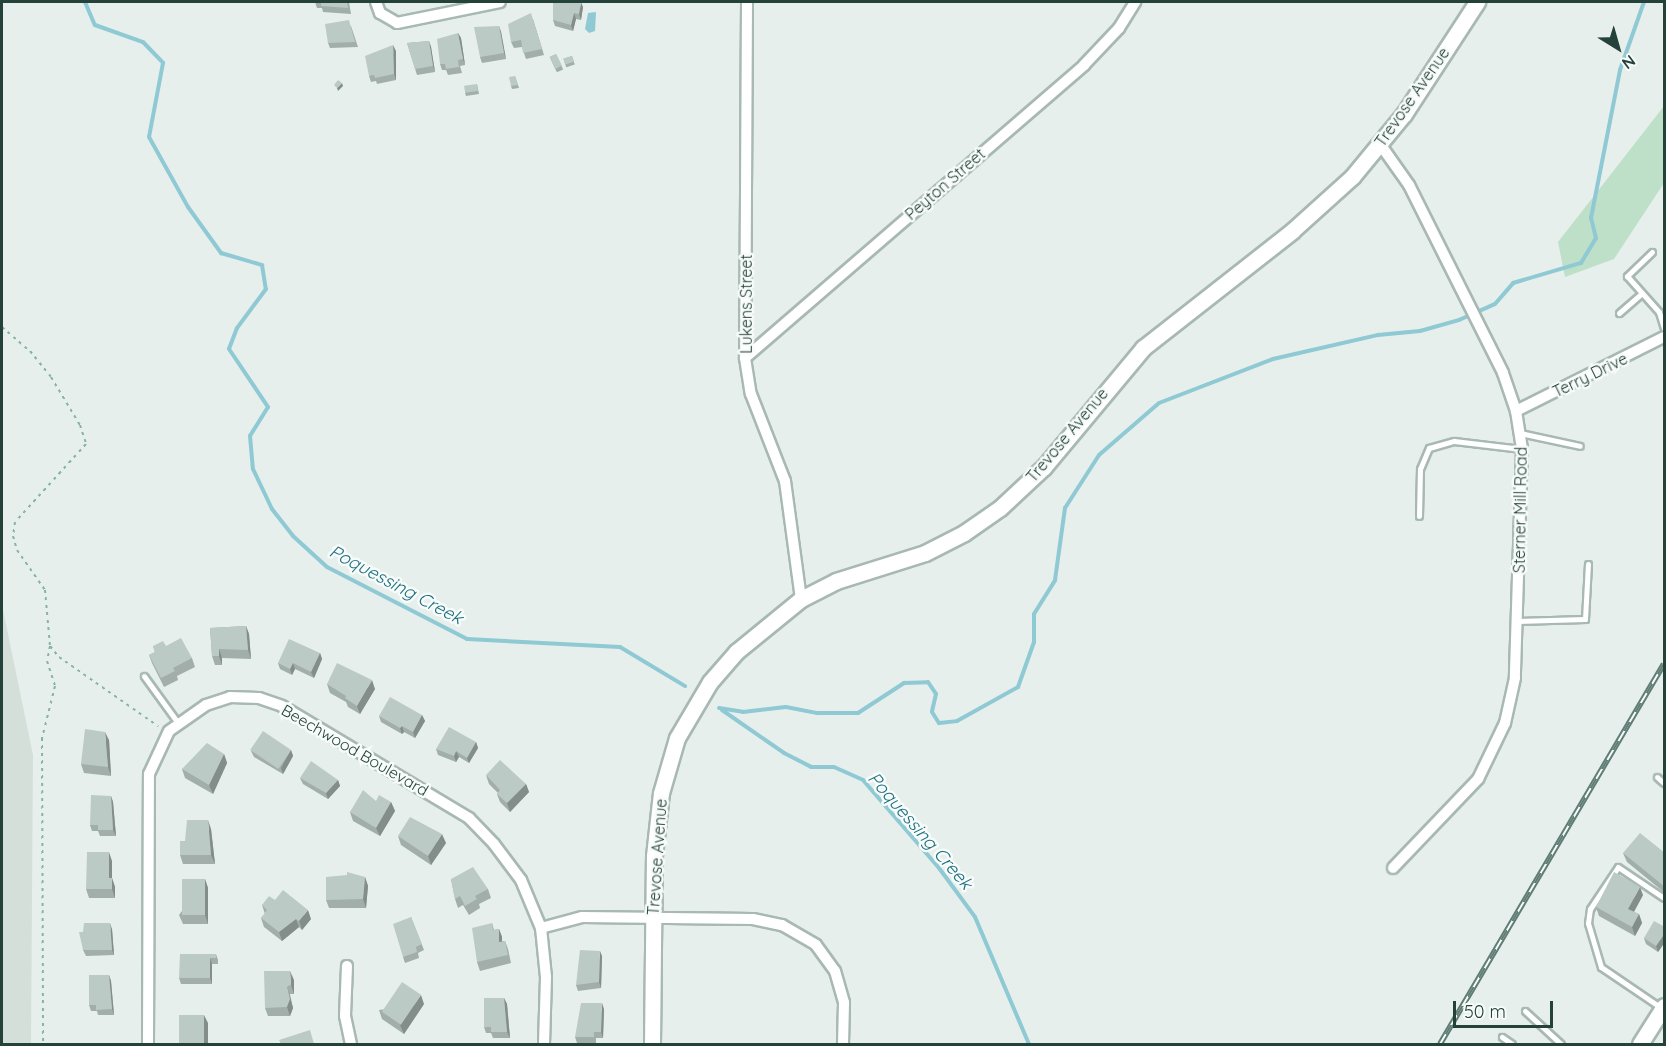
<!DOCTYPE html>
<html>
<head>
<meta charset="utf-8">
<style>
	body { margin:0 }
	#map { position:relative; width:1666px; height:1046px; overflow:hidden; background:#e6efeb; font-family:Quicksand,sans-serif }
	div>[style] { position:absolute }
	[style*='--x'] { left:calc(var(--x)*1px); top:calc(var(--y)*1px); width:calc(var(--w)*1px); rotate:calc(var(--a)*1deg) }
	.built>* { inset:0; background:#d4dfda }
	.green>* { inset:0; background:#bfe0c8 }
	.water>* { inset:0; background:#8ec9d4 }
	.stream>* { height:4px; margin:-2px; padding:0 2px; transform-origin:2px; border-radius:2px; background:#8ec9d4 }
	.path>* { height:2px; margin-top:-1px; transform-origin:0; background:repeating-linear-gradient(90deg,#86b3a5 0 3px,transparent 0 7.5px) }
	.roads { filter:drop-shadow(2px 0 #a8b8b2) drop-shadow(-2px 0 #a8b8b2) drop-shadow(0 2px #a8b8b2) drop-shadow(0 -2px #a8b8b2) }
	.lane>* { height:5px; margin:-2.5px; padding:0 2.5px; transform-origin:2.5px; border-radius:2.5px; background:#fff }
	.street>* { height:10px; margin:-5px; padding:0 5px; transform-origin:5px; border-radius:5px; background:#fff }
	.secondary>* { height:15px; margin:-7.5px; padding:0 7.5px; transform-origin:7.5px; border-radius:7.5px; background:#fff }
	.rail>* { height:6px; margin-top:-3px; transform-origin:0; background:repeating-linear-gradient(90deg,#f7fbf9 0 11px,#5f7d75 0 22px); box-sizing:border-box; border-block:2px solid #5f7d75 }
	.wall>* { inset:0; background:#a1aea9; transform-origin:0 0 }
	.shaded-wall>* { inset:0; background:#838d89 }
	.building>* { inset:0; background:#bbcac4; transform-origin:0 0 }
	span { translate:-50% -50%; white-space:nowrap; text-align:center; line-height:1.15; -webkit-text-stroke:5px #f7fbf9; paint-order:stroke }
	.street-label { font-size:16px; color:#24423a }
	.water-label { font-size:18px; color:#1c6f80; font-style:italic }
	.frame { position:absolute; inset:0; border:3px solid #24423a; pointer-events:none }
	.north { position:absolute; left:1588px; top:18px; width:60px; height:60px; -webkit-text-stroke:4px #f7fbf9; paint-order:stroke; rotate:143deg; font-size:16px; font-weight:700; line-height:24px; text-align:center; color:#24423a }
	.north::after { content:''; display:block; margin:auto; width:21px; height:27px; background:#24423a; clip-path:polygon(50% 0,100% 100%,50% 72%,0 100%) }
	.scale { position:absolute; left:1453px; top:1001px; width:100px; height:27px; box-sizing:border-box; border:3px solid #24423a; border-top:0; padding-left:8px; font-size:18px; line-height:21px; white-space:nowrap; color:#24423a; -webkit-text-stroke:4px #f7fbf9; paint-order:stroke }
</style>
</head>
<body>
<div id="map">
	<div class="built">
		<div style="clip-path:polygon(2px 605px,33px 755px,31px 1044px,2px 1044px)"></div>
	</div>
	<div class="green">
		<div style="clip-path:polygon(1664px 106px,1664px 183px,1614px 259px,1565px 277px,1558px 242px)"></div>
	</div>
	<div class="water">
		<div style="clip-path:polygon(596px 12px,595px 31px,589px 33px,585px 29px,588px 13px)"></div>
	</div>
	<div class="stream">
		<div style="--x:85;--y:2;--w:25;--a:67"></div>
		<div style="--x:95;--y:25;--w:51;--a:19.5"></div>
		<div style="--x:143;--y:42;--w:29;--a:46"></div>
		<div style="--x:163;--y:63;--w:75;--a:100.7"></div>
		<div style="--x:149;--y:137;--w:80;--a:60.9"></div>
		<div style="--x:188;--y:207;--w:57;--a:54.3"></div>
		<div style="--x:221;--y:253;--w:43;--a:16.3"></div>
		<div style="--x:262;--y:265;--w:24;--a:81"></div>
		<div style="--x:266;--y:289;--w:49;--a:126.6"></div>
		<div style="--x:237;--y:328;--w:22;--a:111"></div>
		<div style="--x:229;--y:349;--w:70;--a:56.1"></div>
		<div style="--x:268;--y:407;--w:34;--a:122"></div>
		<div style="--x:250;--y:436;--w:33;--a:85"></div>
		<div style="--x:253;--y:469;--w:44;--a:64.6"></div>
		<div style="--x:272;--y:509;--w:34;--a:52"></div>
		<div style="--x:293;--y:536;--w:46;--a:42.4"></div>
		<div style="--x:327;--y:567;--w:157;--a:27.2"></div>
		<div style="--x:467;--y:639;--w:153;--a:3"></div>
		<div style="--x:620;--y:647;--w:76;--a:31"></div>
		<div style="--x:719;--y:708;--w:24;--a:9"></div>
		<div style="--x:743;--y:712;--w:43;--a:-6.6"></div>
		<div style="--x:786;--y:707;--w:32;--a:11"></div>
		<div style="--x:817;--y:713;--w:41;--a:0"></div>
		<div style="--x:858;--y:713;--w:55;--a:-33.1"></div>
		<div style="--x:904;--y:683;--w:24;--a:-2"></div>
		<div style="--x:928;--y:682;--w:14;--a:56"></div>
		<div style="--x:936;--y:694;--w:18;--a:103"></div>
		<div style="--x:932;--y:712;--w:13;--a:58"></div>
		<div style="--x:939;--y:723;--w:18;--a:-6"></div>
		<div style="--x:957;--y:721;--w:70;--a:-29.1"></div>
		<div style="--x:1018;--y:687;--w:48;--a:-70.4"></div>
		<div style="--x:1034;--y:642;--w:28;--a:-90"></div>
		<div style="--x:1034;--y:614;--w:40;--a:-58"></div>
		<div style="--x:1055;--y:580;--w:73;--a:-82.1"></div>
		<div style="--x:1065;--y:508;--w:63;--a:-57.3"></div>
		<div style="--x:1099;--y:455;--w:79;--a:-40.9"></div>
		<div style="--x:1159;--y:403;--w:122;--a:-21.1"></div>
		<div style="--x:1273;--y:359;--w:108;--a:-12.9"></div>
		<div style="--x:1378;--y:335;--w:42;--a:-5.4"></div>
		<div style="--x:1420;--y:331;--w:41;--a:-15.8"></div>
		<div style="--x:1459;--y:320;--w:39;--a:-24"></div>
		<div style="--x:1495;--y:304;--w:28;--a:-49"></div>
		<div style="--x:1513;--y:283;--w:71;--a:-16.4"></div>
		<div style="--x:1581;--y:263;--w:29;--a:-59"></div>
		<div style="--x:1596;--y:238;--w:21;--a:-104"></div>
		<div style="--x:1591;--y:218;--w:151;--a:-78.9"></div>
		<div style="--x:1620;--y:70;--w:72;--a:-70.6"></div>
		<div style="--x:722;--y:710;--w:75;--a:34.7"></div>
		<div style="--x:784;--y:753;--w:30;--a:27"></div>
		<div style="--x:811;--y:767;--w:23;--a:0"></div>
		<div style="--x:834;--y:767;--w:32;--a:24"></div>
		<div style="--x:863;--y:780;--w:116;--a:49.2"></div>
		<div style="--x:939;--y:868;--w:61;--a:53.7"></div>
		<div style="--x:975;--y:917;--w:138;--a:67"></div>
	</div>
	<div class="path">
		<div style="--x:2;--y:327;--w:37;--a:41"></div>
		<div style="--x:30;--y:351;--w:33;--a:51"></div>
		<div style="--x:51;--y:377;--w:56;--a:58.9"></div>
		<div style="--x:80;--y:425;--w:20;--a:72"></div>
		<div style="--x:86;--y:444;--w:105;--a:132.3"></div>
		<div style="--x:15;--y:522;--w:14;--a:98"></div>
		<div style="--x:13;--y:536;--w:15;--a:74"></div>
		<div style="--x:17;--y:550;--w:49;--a:55"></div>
		<div style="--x:45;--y:590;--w:56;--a:84.9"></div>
		<div style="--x:50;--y:646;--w:15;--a:101"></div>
		<div style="--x:47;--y:661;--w:26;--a:72"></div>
		<div style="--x:55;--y:686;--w:54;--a:104"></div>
		<div style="--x:42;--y:738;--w:306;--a:89.8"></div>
		<div style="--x:50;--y:646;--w:14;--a:51"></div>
		<div style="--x:59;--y:657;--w:121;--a:34.9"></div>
	</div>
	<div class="roads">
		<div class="lane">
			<div style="--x:1652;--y:252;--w:35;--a:136"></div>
			<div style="--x:1627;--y:276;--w:48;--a:48.4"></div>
			<div style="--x:1659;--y:312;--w:17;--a:73"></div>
			<div style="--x:1619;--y:313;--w:30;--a:-41"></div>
			<div style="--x:1520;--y:433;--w:61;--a:12.2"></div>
			<div style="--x:1419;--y:516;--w:47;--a:-88.8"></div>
			<div style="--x:1420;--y:469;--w:23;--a:-67"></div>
			<div style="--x:1429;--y:448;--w:26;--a:-16"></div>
			<div style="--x:1454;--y:441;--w:68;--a:6.7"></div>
			<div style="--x:1517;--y:621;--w:68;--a:-1.7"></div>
			<div style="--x:1585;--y:619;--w:55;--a:-86.9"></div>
			<div style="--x:144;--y:676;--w:58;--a:54.1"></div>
			<div style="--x:1657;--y:777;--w:9;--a:41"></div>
			<div style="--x:1660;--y:1007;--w:71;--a:-145.9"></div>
			<div style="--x:1601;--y:967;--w:46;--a:-106.5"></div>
			<div style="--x:1588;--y:923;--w:14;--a:-82"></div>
			<div style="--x:1590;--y:909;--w:50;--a:-56.3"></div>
			<div style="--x:1618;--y:867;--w:55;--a:34"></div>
			<div style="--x:1525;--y:1011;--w:49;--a:42.5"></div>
			<div style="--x:1502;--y:1037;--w:12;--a:35"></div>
		</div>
		<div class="street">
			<div style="--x:376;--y:2;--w:12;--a:70"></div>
			<div style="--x:380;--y:13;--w:20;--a:30"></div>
			<div style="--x:397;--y:23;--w:105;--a:-11.5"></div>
			<div style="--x:747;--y:2;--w:356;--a:90.3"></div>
			<div style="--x:745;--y:358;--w:36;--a:81"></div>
			<div style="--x:751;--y:394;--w:93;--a:68.7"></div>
			<div style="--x:785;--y:481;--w:119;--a:82.3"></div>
			<div style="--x:1380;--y:144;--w:50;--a:54.7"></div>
			<div style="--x:1409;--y:185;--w:210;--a:63.4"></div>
			<div style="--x:1503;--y:373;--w:40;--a:71.1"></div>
			<div style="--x:1516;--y:411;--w:38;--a:81"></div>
			<div style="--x:1522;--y:449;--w:229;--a:91.8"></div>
			<div style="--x:1515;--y:678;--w:46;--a:102.5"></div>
			<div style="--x:1505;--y:723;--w:62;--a:115.7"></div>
			<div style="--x:1478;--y:779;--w:123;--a:133.7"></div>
			<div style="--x:745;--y:358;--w:448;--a:-40.8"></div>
			<div style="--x:1084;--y:65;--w:51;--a:-46.6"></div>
			<div style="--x:1119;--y:28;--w:31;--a:-58"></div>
			<div style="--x:1516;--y:411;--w:165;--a:-26.6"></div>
			<div style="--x:541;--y:928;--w:42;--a:-15"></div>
			<div style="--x:582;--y:917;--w:171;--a:0.7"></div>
			<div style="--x:753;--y:919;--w:30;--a:12"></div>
			<div style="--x:782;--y:925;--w:39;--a:30"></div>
			<div style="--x:816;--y:945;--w:32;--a:54"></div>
			<div style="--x:835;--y:971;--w:33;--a:74"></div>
			<div style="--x:844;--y:1003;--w:41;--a:91.4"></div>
			<div style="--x:347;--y:966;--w:50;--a:92.3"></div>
			<div style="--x:345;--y:1016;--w:29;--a:78"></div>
			<div style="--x:148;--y:1044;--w:270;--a:-89.8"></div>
			<div style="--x:149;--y:774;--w:47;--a:-65.1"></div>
			<div style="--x:169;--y:731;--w:45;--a:-35.1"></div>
			<div style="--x:206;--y:705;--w:25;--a:-18"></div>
			<div style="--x:230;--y:697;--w:29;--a:2"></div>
			<div style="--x:259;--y:698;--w:24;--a:19"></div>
			<div style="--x:282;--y:706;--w:218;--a:30.9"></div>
			<div style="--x:469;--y:818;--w:36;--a:46"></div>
			<div style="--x:494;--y:844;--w:45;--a:53.1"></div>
			<div style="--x:521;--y:880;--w:52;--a:67.4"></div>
			<div style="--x:541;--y:928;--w:49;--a:84.2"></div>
			<div style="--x:546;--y:977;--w:67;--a:91.7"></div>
		</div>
		<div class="secondary">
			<div style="--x:652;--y:1044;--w:188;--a:-89.4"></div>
			<div style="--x:654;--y:856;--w:63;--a:-83.7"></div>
			<div style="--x:661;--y:793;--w:57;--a:-73.8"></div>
			<div style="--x:677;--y:738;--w:65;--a:-59.5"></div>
			<div style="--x:710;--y:682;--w:40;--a:-49"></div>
			<div style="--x:736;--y:652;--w:84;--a:-39.2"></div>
			<div style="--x:801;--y:599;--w:39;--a:-27"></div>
			<div style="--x:836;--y:581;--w:93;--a:-17.5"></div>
			<div style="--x:925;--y:553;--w:44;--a:-27.1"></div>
			<div style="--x:964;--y:533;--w:44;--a:-34.8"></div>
			<div style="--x:1000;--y:508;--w:60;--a:-43"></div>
			<div style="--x:1044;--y:467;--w:155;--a:-50.2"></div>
			<div style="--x:1143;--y:348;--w:189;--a:-38.1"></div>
			<div style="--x:1292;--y:231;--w:81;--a:-42"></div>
			<div style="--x:1352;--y:177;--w:82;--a:-50.5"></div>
			<div style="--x:1404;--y:114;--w:134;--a:-56.9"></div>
			<div style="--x:1640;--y:1044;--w:45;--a:-57.7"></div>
		</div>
	</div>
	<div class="rail">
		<div style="--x:1440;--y:1044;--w:441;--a:-59.5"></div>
	</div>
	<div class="wall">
		<div style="clip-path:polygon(315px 2px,349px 2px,351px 14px,323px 12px,322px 8px,317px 8px)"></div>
		<div style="clip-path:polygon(583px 7px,581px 20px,576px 19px,573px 31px,555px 26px,553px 20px)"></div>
		<div style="clip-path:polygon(533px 19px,544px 55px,526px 59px,522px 47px,514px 48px,511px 42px)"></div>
		<div style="clip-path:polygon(351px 26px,358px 47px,330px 48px,328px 43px)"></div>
		<div style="clip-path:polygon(499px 26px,501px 32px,506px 59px,482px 63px,480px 57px)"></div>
		<div style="clip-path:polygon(458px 33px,461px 38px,465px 65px,460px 66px,462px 73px,448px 75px,446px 70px,442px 70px,440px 64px)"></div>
		<div style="clip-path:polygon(429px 41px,431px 47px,435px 72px,417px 75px,407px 43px)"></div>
		<div style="clip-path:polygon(396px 51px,396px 80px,377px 84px,376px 81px,371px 82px,369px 76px)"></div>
		<div style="left:556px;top:54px;width:17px;height:7px;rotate:65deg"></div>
		<div style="left:572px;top:56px;width:9px;height:9px;rotate:72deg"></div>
		<div style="clip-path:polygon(515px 76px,519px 88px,512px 89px,511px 86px)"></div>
		<div style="clip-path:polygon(477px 84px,479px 94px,466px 96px,465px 93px)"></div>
		<div style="clip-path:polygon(246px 626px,249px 634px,251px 659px,222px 658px,222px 665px,215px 665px,212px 656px,210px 628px)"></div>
		<div style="clip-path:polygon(153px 646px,166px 646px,192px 658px,195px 667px,177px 676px,178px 680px,164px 687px,152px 663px,149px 655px,155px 652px)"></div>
		<div style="clip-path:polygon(320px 653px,322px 659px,314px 678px,295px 669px,292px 675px,280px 669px,278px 663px)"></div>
		<div style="clip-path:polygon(327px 684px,375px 689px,360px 714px,348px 707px,346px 702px,330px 693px)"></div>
		<div style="clip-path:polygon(422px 715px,425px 721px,415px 738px,404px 732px,402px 734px,381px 722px,379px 716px)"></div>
		<div style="clip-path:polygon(109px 740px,111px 776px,84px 773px,81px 764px)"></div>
		<div style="clip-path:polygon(476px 742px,478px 748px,469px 763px,459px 757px,456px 762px,438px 755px,436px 749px)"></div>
		<div style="clip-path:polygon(291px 750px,293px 756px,283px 774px,254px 757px,251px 751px)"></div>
		<div style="clip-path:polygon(224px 754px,227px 763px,213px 794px,185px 778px,182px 769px)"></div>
		<div style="clip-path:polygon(486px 775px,526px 784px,529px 792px,510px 812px,500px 802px,497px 794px,498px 793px,489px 784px)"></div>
		<div style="clip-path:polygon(300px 778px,338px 780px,340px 786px,328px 799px,303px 784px)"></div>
		<div style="clip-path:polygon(111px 796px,113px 802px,116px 836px,100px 836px,98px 831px,92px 831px,90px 825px)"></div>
		<div style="clip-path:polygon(391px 802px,395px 811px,380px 836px,353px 821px,350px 812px)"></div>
		<div style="clip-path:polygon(211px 829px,215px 864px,183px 864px,180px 855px)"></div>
		<div style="clip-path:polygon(398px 836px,446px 843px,431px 865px,401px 845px)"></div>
		<div style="clip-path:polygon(1623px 853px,1665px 853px,1665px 893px,1627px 862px)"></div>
		<div style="clip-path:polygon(112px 861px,112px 878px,115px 887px,115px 898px,89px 898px,86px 889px)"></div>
		<div style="clip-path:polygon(365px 877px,368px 886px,366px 908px,329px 908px,326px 900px)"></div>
		<div style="clip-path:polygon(205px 879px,208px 888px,208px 924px,183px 924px,179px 915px)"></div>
		<div style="clip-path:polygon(451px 879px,488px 889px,491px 898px,479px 904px,480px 908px,469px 915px,463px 905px,458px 908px,455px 899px)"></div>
		<div style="clip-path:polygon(1643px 895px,1634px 912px,1639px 914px,1642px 923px,1635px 936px,1599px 916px,1596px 907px)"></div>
		<div style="clip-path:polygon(275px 900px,311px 919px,302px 930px,299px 927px,282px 941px,264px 927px,261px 918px,265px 914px,262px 905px)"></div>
		<div style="clip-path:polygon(411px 917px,424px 950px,418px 953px,419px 958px,405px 963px,403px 957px)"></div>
		<div style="clip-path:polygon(492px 923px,494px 930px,499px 929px,502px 937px,502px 941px,505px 941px,508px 949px,511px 963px,480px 971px,477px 962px)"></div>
		<div style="clip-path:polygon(1665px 927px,1665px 942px,1658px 952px,1646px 944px,1644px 938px)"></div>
		<div style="clip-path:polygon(112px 929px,114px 955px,86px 956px,83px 950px)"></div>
		<div style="clip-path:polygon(216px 954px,218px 960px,218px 964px,212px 964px,212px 984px,181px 984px,179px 978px)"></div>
		<div style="clip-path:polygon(602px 956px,601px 988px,578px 991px,576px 985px)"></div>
		<div style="clip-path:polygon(109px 975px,111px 981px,114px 1015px,98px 1015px,97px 1011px,91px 1011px,89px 1005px)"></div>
		<div style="clip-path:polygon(294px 980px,294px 994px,290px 994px,293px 1008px,290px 1016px,268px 1016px,265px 1008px)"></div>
		<div style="clip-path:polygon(504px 998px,507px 1004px,510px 1038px,493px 1038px,491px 1033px,486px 1033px,484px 1027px)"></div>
		<div style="clip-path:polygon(424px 1004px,404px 1034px,382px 1019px,379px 1010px)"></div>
		<div style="clip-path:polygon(604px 1009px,603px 1038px,596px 1038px,596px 1043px,577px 1043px,575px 1037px)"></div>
	</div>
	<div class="shaded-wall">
		<div style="clip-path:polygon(581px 2px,583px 7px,581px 20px,579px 14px)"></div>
		<div style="clip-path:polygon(574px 13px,576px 19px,573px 31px,571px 25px)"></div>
		<div style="clip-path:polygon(499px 26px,501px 32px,506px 59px,504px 53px)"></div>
		<div style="clip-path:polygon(458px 33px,461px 38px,465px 65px,463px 59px)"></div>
		<div style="clip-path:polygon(429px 41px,431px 47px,435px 72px,433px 66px)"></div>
		<div style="clip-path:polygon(393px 45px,396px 51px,396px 80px,394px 74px)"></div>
		<div style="clip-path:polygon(342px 83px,343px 86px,338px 91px,337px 88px)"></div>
		<div style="clip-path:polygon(246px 626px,249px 634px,251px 659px,248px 650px)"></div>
		<div style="clip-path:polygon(219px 649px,222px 658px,222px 665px,219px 656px)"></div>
		<div style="clip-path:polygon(320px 653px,322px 659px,314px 678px,311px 672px)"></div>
		<div style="clip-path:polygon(293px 663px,295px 669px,292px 675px,290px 669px)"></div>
		<div style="clip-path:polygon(372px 680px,375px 689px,360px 714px,357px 706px)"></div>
		<div style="clip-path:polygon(422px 715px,425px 721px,415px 738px,413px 732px)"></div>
		<div style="clip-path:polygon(402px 726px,404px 732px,402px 734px,400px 728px)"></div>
		<div style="clip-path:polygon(105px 732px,109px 740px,111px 776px,108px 767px)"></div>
		<div style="clip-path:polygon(476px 742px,478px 748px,469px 763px,467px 758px)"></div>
		<div style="clip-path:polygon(291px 750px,293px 756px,283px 774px,281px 768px)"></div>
		<div style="clip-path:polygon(456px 751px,459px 757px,456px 762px,454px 756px)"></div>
		<div style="clip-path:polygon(224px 754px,227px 763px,213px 794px,209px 785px)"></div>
		<div style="clip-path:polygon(338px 780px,340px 786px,328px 799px,326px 793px)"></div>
		<div style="clip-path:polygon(526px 784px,529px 792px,510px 812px,507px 803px)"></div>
		<div style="clip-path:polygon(111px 796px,113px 802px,116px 836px,113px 830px)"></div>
		<div style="clip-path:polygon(391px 802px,395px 811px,380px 836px,376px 828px)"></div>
		<div style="clip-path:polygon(208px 820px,211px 829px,215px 864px,211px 855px)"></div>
		<div style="clip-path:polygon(442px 834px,446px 843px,431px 865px,428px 856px)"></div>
		<div style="clip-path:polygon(109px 852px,112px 861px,112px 887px,109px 878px)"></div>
		<div style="clip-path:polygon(365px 877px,368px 886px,366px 908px,363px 899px)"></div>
		<div style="clip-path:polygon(112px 878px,115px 887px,115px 898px,112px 889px)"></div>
		<div style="clip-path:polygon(205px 879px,208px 888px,208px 924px,205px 915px)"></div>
		<div style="clip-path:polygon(1640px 887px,1643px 895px,1631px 917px,1628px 909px)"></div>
		<div style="clip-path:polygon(308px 910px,311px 919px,302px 930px,299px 921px)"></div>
		<div style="clip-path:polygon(1639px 914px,1642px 923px,1635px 936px,1632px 927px)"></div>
		<div style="clip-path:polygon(296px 919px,299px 927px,282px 941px,279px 932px)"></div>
		<div style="clip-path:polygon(110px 923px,112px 929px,114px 955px,112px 950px)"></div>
		<div style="clip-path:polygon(499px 929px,502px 937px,502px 951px,499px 942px)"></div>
		<div style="clip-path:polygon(1665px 933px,1665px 942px,1658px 952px,1656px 946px)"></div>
		<div style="clip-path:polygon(600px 951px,602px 956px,601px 988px,599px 982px)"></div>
		<div style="clip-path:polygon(210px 958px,212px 964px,212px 984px,210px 978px)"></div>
		<div style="clip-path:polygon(290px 971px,294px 980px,294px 994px,291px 985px)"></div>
		<div style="clip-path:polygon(109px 975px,111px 981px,114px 1015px,112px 1009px)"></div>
		<div style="clip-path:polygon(287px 986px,293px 1008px,290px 1016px,287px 1007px)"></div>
		<div style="clip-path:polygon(421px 995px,424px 1004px,404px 1034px,400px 1025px)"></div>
		<div style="clip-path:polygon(504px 998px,507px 1004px,510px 1038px,507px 1032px)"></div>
		<div style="clip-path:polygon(602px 1003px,604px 1009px,603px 1038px,601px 1032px)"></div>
		<div style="clip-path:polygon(204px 1015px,208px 1023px,208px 1044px,204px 1044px)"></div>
	</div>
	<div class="building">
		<div style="clip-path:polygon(315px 2px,347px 2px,348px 8px,321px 6px,321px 2px)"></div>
		<div style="clip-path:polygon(553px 2px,581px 2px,579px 14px,574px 13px,571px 25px,553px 20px)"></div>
		<div style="clip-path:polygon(531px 13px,542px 49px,523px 53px,521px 40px,511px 42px,508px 24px)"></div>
		<div style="clip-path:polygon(349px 20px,355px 42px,328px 43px,325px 24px)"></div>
		<div style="clip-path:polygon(499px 26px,504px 53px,480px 57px,474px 27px)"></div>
		<div style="clip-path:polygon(458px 33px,463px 59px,458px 60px,459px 67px,446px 69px,445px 64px,440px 64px,437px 39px)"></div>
		<div style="clip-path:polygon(429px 41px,433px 66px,415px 69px,407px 43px)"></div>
		<div style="clip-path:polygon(393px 45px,394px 74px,375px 78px,374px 75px,369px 76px,365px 56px)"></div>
		<div style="left:556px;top:54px;width:13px;height:7px;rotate:63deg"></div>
		<div style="left:572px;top:56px;width:6px;height:9px;rotate:72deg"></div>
		<div style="clip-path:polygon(515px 76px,518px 85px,511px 86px,509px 77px)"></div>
		<div style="clip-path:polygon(338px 80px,342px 83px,337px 88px,334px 85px)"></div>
		<div style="left:477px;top:84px;width:7px;height:13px;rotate:82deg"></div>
		<div style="clip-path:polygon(246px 626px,248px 650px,219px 649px,219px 656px,212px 656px,210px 628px)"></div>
		<div style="clip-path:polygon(181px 638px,192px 658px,173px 668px,175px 671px,161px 678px,149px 655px,155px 652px,153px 646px,163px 641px,166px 646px)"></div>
		<div style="clip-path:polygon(289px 639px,320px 653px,311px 672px,293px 663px,290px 669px,278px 663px)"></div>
		<div style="clip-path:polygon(337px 663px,372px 680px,357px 706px,345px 698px,346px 696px,327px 684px)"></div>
		<div style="clip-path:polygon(390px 697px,422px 715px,413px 732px,402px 726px,400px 728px,379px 716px)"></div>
		<div style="clip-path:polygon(449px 727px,476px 742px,467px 758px,456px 751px,454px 756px,436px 749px)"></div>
		<div style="clip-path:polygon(85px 729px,105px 732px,108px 767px,81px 764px)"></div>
		<div style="left:263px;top:731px;width:34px;height:23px;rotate:34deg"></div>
		<div style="clip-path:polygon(207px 743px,224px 754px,209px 785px,182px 769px)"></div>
		<div style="clip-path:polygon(500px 760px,526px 784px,507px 803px,497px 794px,500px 790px,486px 775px)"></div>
		<div style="clip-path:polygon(311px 761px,338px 780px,326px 793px,300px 778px)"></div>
		<div style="clip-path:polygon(363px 790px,376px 801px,379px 795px,391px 802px,376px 828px,350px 812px)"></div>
		<div style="clip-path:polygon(91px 795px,111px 796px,113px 830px,98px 830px,98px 825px,90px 825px)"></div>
		<div style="clip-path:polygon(410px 817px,442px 834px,428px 856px,398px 836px)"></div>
		<div style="clip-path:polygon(187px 820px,208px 820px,211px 855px,180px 855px,180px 841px,185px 841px)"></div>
		<div style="clip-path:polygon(1640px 833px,1665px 853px,1665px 887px,1623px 853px)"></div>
		<div style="clip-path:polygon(87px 852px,109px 852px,109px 878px,112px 878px,112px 889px,86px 889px)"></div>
		<div style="clip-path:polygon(473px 867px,488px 889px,475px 896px,477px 899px,465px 906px,460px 896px,455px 899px,451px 879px)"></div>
		<div style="clip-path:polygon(347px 872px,365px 877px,363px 899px,326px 900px,326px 877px,347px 875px)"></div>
		<div style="clip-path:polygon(1614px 872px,1640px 887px,1628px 909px,1639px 914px,1632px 927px,1596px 907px)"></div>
		<div style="left:182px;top:879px;width:23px;height:36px"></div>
		<div style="clip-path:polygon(283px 890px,308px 910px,299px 921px,296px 919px,279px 932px,261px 918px,267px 910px,262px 905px,269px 896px,275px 900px)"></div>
		<div style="clip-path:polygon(411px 917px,422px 944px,416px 947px,417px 952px,403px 957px,393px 924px)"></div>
		<div style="clip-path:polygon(1654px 921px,1665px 927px,1665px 933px,1656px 946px,1644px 938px)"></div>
		<div style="clip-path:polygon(84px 923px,110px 923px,112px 950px,83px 950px,79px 932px,83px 932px)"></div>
		<div style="clip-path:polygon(492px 923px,493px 930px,499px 929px,499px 942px,505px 941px,508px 955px,477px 962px,472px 928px)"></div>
		<div style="clip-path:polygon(580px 950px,600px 951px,599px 982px,576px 985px)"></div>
		<div style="clip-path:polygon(180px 954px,216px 954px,216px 958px,210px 958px,210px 978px,179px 978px)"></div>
		<div style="clip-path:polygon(264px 971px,290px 971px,291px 985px,287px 986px,290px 999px,287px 1007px,265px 1008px)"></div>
		<div style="clip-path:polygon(89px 975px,109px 975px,112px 1009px,96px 1010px,96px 1005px,89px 1005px)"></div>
		<div style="left:402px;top:982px;width:23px;height:36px;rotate:34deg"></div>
		<div style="clip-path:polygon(484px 998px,504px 998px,507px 1032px,491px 1032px,491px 1027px,484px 1027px)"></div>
		<div style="clip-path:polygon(581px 1003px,602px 1003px,601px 1032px,594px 1032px,594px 1037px,575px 1037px)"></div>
		<div style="left:179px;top:1015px;width:25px;height:29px"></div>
		<div style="clip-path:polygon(310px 1030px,314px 1044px,281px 1044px,279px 1040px)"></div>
	</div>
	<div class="street-label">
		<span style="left:1412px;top:97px;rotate:-55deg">Trevose Avenue</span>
		<span style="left:945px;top:184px;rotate:-41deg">Peyton Street</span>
		<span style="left:746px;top:304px;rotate:-90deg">Lukens Street</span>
		<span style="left:1590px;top:375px;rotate:-26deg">Terry Drive</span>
		<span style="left:1067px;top:435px;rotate:-50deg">Trevose Avenue</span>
		<span style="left:1520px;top:510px;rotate:-89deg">Sterner Mill Road</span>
		<span style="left:355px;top:750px;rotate:30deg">Beechwood Boulevard</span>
		<span style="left:657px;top:857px;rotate:-86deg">Trevose Avenue</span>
	</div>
	<div class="water-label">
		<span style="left:396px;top:585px;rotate:28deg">Poquessing Creek</span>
		<span style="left:920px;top:831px;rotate:49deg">Poquessing Creek</span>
	</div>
	<div class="frame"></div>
	<div class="north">N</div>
	<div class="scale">50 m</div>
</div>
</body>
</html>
